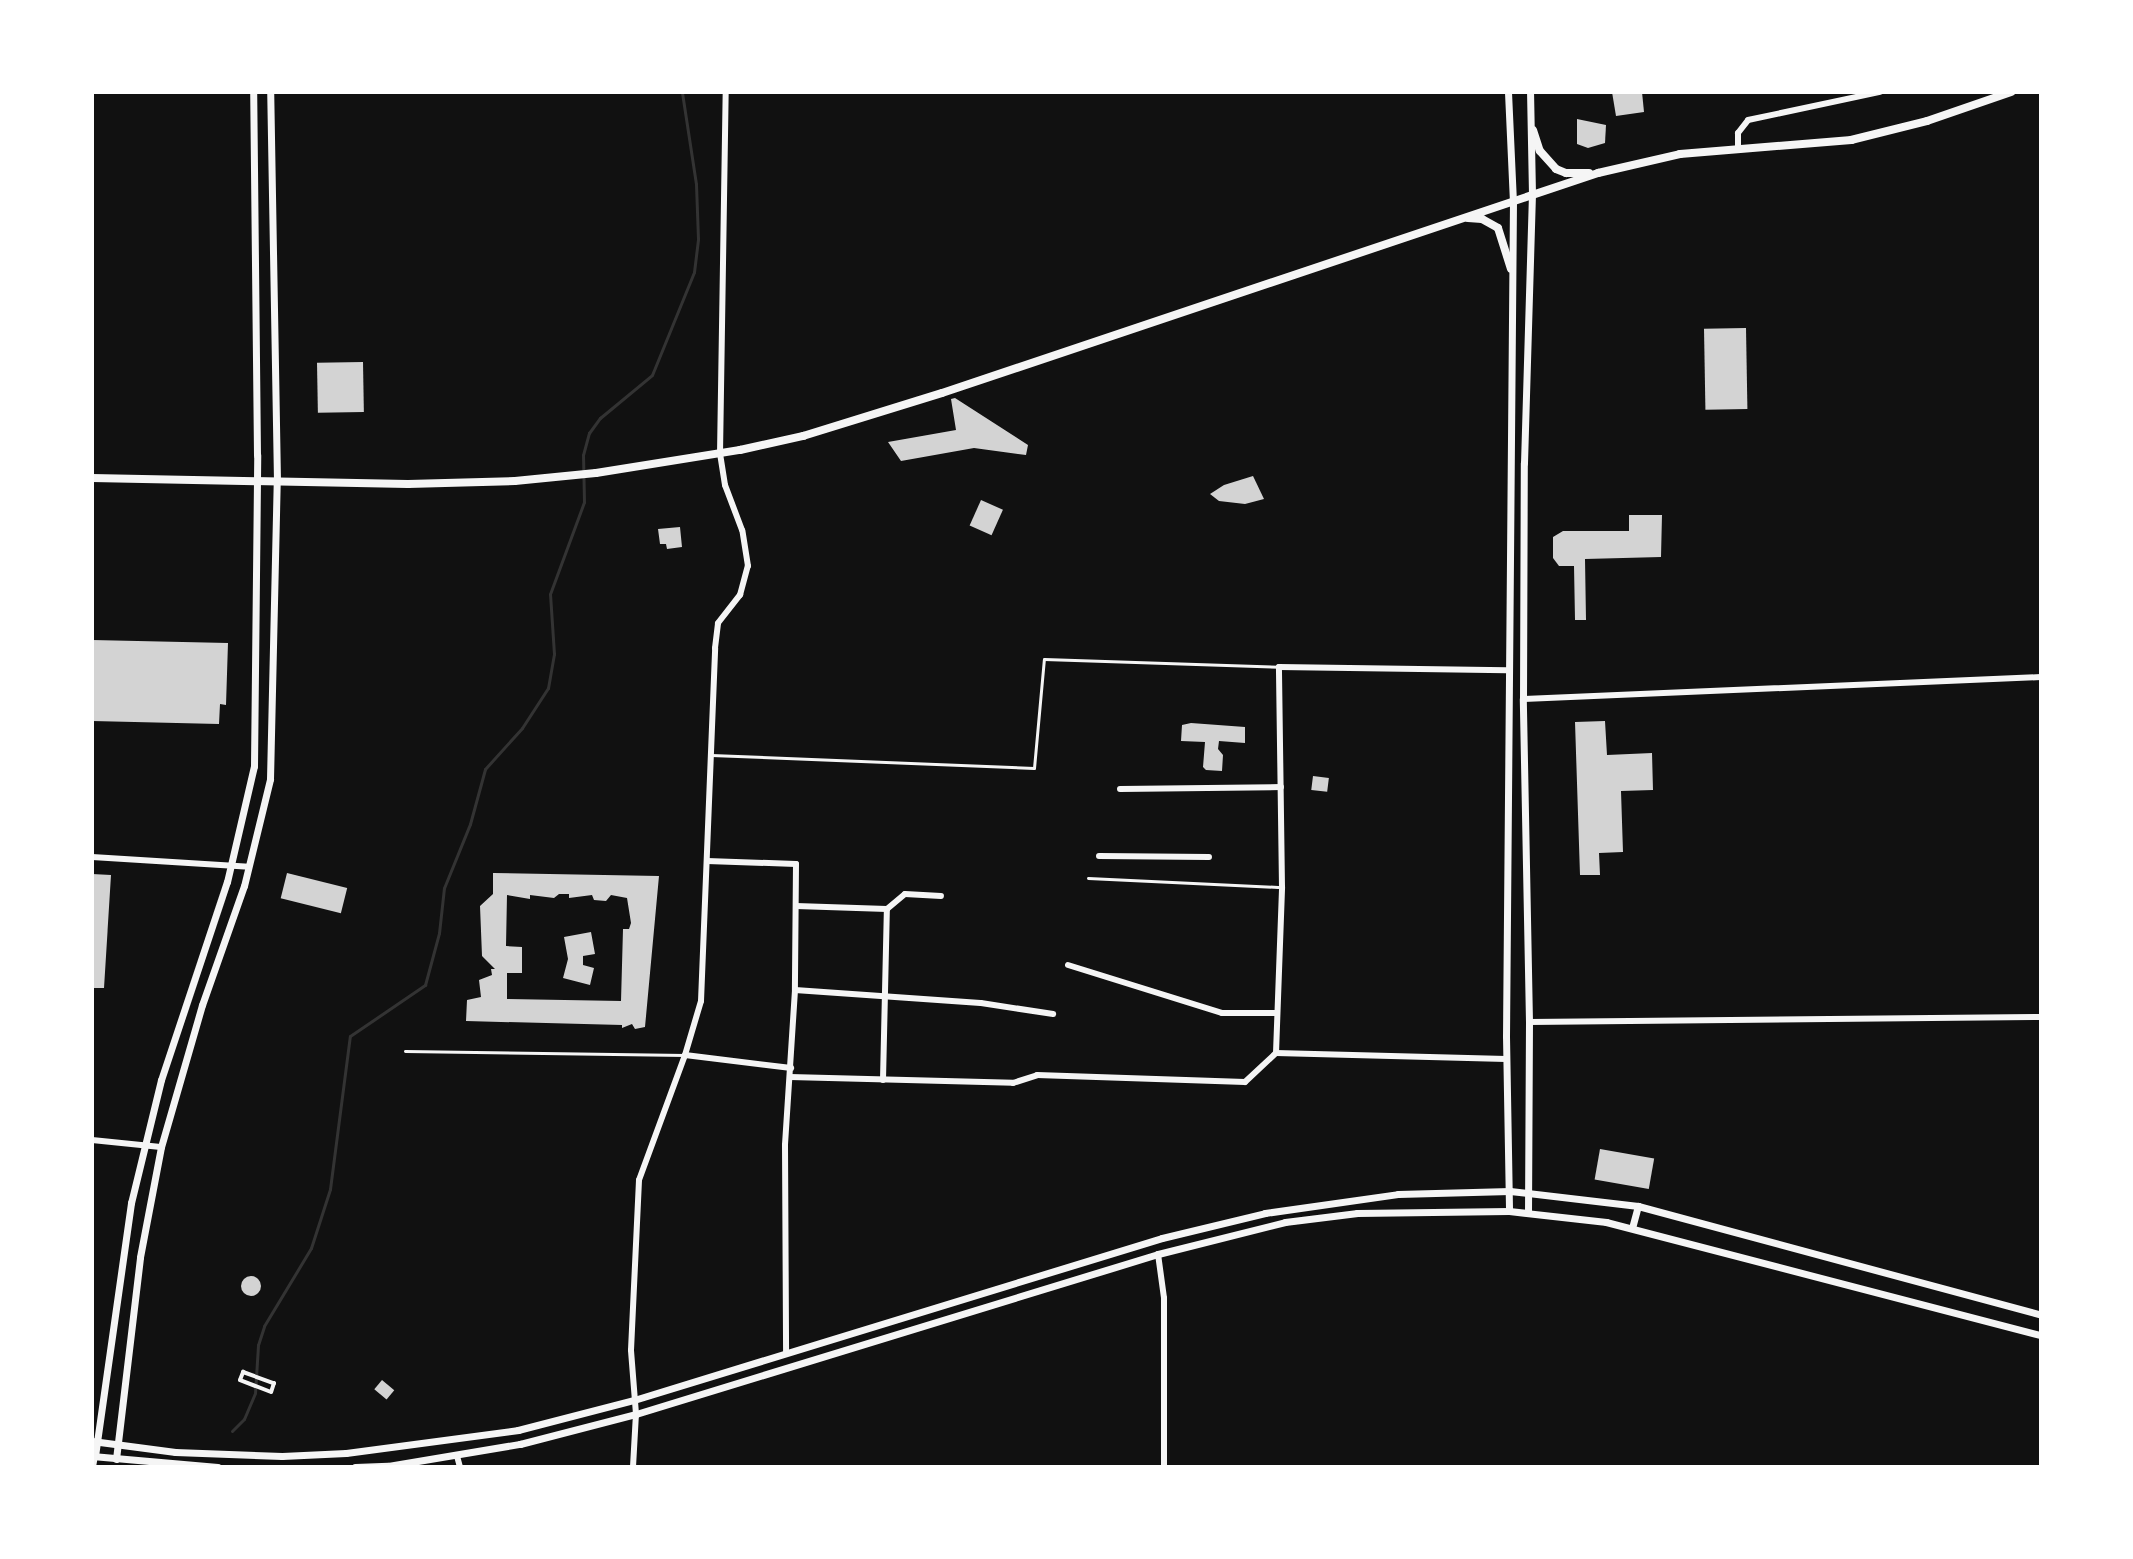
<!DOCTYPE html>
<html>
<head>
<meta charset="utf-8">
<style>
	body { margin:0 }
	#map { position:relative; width:2133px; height:1559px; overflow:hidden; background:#111; font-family:"Sofia Sans Condensed",sans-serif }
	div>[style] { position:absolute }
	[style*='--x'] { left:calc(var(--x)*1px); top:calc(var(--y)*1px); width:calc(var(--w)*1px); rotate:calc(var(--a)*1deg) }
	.stream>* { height:3px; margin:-1.5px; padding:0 1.5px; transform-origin:1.5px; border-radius:1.5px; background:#333 }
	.building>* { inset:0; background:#d3d3d3; transform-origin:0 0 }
	.round { border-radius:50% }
	.service>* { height:3px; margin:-1.5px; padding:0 1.5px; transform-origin:1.5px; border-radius:1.5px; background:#f5f5f5 }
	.pedestrian>* { height:4px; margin:-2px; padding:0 2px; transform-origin:2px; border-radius:2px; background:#f5f5f5 }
	.minor>* { height:6px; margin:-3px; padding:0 3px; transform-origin:3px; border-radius:3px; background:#f5f5f5 }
	.tertiary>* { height:7px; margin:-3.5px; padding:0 3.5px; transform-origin:3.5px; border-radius:3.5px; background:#f5f5f5 }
	.secondary>* { height:8px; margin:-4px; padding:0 4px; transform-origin:4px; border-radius:4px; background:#f5f5f5 }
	span { translate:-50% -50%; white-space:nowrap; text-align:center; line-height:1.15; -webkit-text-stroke:6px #fff; paint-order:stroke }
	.frame { position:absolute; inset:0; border:94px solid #fff; pointer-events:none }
</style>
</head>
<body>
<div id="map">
	<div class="stream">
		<div style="--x:232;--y:1431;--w:17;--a:-45"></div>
		<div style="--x:244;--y:1419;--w:28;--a:-67"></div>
		<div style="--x:255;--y:1393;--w:48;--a:-86.4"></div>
		<div style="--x:258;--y:1345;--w:20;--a:-72"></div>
		<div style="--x:264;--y:1326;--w:91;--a:-58.9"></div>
		<div style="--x:311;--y:1248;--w:62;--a:-72.1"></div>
		<div style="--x:330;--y:1189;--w:154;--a:-82.6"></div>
		<div style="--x:350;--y:1036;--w:91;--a:-34.2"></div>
		<div style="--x:425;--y:985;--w:54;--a:-74.9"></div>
		<div style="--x:439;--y:933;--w:45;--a:-83.7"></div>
		<div style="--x:444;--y:888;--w:69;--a:-67.9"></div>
		<div style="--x:470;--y:824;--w:57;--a:-74.7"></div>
		<div style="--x:485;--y:769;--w:55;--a:-47.9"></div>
		<div style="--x:522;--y:728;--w:48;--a:-57"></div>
		<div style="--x:548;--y:688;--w:35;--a:-80"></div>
		<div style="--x:554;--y:654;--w:60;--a:-93.8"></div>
		<div style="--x:550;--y:594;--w:98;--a:-69.7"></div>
		<div style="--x:584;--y:502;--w:47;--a:-91.2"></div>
		<div style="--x:583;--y:455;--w:23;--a:-75"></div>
		<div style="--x:589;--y:433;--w:19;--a:-54"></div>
		<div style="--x:600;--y:418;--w:67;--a:-39.6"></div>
		<div style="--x:652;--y:375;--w:111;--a:-67.8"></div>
		<div style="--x:694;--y:272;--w:33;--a:-83"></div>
		<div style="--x:698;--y:239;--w:55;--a:-92.1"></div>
		<div style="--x:696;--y:184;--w:93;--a:-98.7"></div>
	</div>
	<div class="building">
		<div style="clip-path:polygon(1612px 92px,1642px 92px,1644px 112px,1616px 116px)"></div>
		<div style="clip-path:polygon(1577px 119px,1606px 125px,1605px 143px,1588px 148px,1577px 144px)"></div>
		<div style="left:1746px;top:328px;width:81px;height:42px;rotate:89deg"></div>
		<div style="left:363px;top:362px;width:50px;height:46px;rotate:89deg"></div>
		<div style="clip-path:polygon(955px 398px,1028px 445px,1026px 455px,974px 448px,901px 461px,888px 442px,956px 430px,951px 399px)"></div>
		<div style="clip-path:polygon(1253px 476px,1264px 499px,1245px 504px,1219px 501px,1210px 494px,1224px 485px)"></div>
		<div style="left:981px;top:500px;width:24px;height:28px;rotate:24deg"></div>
		<div style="clip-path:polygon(1629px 515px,1662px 515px,1661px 557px,1585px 559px,1586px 620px,1575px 620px,1574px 566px,1559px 566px,1553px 558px,1553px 537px,1563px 531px,1629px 531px)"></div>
		<div style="clip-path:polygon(680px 527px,682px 547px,667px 549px,666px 544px,660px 544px,658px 529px)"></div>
		<div style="clip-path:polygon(92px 640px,228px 643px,226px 705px,220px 704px,219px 724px,92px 721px)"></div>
		<div style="clip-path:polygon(1605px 721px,1607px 755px,1652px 753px,1653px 790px,1621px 791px,1623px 852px,1599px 853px,1600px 875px,1580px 875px,1575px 722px)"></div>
		<div style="clip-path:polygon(1191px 723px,1245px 727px,1245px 743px,1219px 741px,1218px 749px,1223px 755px,1222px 771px,1206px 770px,1203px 767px,1205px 742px,1181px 741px,1182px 725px)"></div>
		<div style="left:1313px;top:776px;width:16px;height:14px;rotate:7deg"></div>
		<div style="left:287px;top:873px;width:62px;height:26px;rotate:14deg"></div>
		<div style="clip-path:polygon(evenodd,493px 873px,659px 876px,645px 1027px,635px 1029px,632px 1024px,622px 1028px,622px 1025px,466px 1021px,467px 1000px,481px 997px,479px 980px,492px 975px,491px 969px,495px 969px,482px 956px,480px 906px,493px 894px,493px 873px,559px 894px,569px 894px,569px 898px,592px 895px,594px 900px,606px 901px,611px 895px,627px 898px,631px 923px,629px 929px,623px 929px,621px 1001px,507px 999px,507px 973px,522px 973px,522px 947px,506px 946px,507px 895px,530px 899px,530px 895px,554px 898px,559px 894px)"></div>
		<div style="clip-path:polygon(92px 874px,111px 875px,104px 988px,92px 988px)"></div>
		<div style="clip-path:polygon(591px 932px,595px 954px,583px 956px,583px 965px,594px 968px,590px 985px,563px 978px,568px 959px,564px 937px)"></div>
		<div style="left:1600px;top:1149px;width:55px;height:31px;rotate:10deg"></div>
		<div class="round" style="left:241px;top:1276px;width:20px;height:20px"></div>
		<div style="left:382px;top:1380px;width:16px;height:12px;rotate:40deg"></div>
	</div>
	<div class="service">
		<div style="--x:711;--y:755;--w:323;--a:2.3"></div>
		<div style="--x:1034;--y:768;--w:109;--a:-84.8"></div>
		<div style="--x:1044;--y:659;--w:235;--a:1.9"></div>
		<div style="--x:1088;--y:878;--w:194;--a:2.7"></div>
		<div style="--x:405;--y:1051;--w:280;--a:0.8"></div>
	</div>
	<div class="pedestrian">
		<div style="--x:243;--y:1372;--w:33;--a:20"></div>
		<div style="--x:274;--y:1383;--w:9;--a:108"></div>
		<div style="--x:271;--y:1392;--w:33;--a:-159"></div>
		<div style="--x:240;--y:1380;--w:9;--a:-69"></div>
	</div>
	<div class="minor">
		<div style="--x:1738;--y:150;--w:17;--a:-90"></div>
		<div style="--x:1738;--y:133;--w:16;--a:-52"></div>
		<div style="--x:1748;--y:120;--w:135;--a:-12"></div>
		<div style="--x:1523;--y:699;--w:518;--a:-2.43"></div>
		<div style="--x:1120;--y:789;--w:161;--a:-0.7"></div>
		<div style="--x:1099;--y:856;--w:110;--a:0.5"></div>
		<div style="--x:92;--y:857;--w:157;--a:3.6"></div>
		<div style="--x:707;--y:861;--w:89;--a:1.9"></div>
		<div style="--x:796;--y:864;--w:126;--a:90.5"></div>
		<div style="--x:795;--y:990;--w:155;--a:93.7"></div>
		<div style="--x:785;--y:1145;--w:208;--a:89.7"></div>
		<div style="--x:796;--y:906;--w:91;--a:1.9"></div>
		<div style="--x:1068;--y:965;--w:161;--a:17.3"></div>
		<div style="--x:1222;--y:1013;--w:55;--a:0"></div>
		<div style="--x:795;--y:990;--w:186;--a:4"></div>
		<div style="--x:981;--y:1003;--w:73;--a:8.7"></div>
		<div style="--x:1529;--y:1022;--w:512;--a:-0.56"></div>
		<div style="--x:1276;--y:1053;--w:166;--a:-87.9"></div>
		<div style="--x:1282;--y:887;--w:220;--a:-90.8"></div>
		<div style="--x:1279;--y:667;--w:228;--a:0.8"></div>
		<div style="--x:685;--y:1055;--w:107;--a:7"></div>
		<div style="--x:790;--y:1077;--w:223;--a:1.5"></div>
		<div style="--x:1013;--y:1083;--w:25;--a:-18"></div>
		<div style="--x:1037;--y:1075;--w:208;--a:1.9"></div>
		<div style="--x:1245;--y:1082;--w:42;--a:-43.1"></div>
		<div style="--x:1276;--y:1053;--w:230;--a:1.5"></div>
		<div style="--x:883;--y:1080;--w:171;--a:-88.7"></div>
		<div style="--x:887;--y:909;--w:23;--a:-40"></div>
		<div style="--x:905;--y:894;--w:36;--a:3"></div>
		<div style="--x:92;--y:1140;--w:69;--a:5.8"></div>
		<div style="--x:1158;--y:1254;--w:44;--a:82.2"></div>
		<div style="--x:1164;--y:1298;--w:169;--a:90"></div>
		<div style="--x:457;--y:1456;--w:11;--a:75"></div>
		<div style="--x:93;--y:1467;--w:11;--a:-80"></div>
		<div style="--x:633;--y:1467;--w:53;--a:-86.8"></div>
		<div style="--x:636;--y:1414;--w:64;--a:-94.5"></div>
		<div style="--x:631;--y:1350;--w:170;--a:-87.3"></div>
		<div style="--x:639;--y:1180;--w:133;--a:-69.8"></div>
		<div style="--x:685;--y:1055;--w:56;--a:-73.5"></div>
		<div style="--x:701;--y:1001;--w:353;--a:-87.7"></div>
		<div style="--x:715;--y:648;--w:25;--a:-83"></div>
		<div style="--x:718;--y:623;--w:36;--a:-52"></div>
		<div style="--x:740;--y:595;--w:30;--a:-75"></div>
		<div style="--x:748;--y:566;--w:36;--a:-99"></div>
		<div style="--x:742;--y:530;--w:48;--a:-110.7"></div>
		<div style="--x:725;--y:485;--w:31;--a:-99"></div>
		<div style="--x:720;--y:454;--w:362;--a:-89.1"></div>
	</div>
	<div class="tertiary">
		<div style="--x:1508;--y:92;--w:109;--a:87.4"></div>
		<div style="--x:1513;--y:201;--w:835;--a:90.48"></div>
		<div style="--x:1506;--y:1036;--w:175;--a:89"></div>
		<div style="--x:1528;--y:1213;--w:191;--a:-89.7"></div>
		<div style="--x:1529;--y:1022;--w:323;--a:-91.1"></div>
		<div style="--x:1523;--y:699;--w:236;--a:-89.8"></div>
		<div style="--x:1524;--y:463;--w:269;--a:-88.3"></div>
		<div style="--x:1532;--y:194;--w:102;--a:-91.1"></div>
		<div style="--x:1632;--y:1228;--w:23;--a:-75"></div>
		<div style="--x:92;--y:1441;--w:84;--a:7.5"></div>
		<div style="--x:175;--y:1452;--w:107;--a:2.1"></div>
		<div style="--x:282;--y:1456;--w:64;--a:-2.7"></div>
		<div style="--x:346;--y:1453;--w:174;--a:-7.6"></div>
		<div style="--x:518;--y:1430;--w:120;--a:-14.5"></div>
		<div style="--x:634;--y:1400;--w:552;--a:-17.06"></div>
		<div style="--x:1162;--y:1238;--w:106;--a:-13.6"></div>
		<div style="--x:1265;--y:1213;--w:134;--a:-8.1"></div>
		<div style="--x:1398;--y:1194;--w:112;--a:-1.5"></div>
		<div style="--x:1510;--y:1191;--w:129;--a:6.7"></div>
		<div style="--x:1638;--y:1206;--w:417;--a:15.1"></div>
		<div style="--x:92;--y:1456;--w:126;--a:5"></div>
		<div style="--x:95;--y:1456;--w:256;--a:-81.9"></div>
		<div style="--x:131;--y:1203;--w:127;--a:-76.3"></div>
		<div style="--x:161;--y:1080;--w:209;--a:-71.6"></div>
		<div style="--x:227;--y:882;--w:119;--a:-76.9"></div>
		<div style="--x:254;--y:766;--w:311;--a:-89.4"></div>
		<div style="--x:257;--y:455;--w:363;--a:-90.6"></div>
		<div style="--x:116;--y:1459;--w:203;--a:-83.2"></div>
		<div style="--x:140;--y:1257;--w:112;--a:-79.2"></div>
		<div style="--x:161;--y:1147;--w:148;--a:-73.9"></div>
		<div style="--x:202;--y:1005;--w:126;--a:-70.6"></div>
		<div style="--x:244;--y:886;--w:110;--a:-76.3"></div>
		<div style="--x:270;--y:779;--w:298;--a:-88.7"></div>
		<div style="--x:277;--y:481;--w:389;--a:-91"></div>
		<div style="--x:355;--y:1467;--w:33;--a:-2"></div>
		<div style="--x:388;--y:1466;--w:134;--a:-9.5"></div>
		<div style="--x:520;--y:1444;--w:120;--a:-14.5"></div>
		<div style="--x:636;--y:1414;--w:546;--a:-17.04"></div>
		<div style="--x:1158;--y:1254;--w:131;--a:-14.1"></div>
		<div style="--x:1285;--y:1222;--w:73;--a:-7.1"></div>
		<div style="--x:1357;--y:1213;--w:152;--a:-0.8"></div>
		<div style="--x:1509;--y:1211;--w:98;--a:6.5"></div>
		<div style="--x:1606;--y:1222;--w:449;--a:14.6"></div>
	</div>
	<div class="secondary">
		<div style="--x:1533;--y:130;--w:22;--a:72"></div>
		<div style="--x:1540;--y:151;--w:24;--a:48"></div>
		<div style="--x:1556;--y:169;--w:11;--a:22"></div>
		<div style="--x:1566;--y:173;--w:23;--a:0"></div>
		<div style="--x:1468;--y:218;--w:14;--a:4"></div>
		<div style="--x:1482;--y:219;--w:18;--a:29"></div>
		<div style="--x:1498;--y:228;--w:43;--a:72.4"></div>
		<div style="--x:92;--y:478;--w:316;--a:1.1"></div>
		<div style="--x:408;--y:484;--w:107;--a:-1.6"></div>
		<div style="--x:515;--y:481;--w:81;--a:-5.6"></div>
		<div style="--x:596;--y:473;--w:146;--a:-9.1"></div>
		<div style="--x:740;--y:450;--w:65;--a:-12.5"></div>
		<div style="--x:803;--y:436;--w:145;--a:-17.2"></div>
		<div style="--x:942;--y:393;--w:692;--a:-18.54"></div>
		<div style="--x:1598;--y:173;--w:84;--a:-13"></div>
		<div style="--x:1680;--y:154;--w:172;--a:-4.7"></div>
		<div style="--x:1851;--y:140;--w:78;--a:-14"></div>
		<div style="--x:1927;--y:121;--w:89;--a:-19"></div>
	</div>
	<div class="frame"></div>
</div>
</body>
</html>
